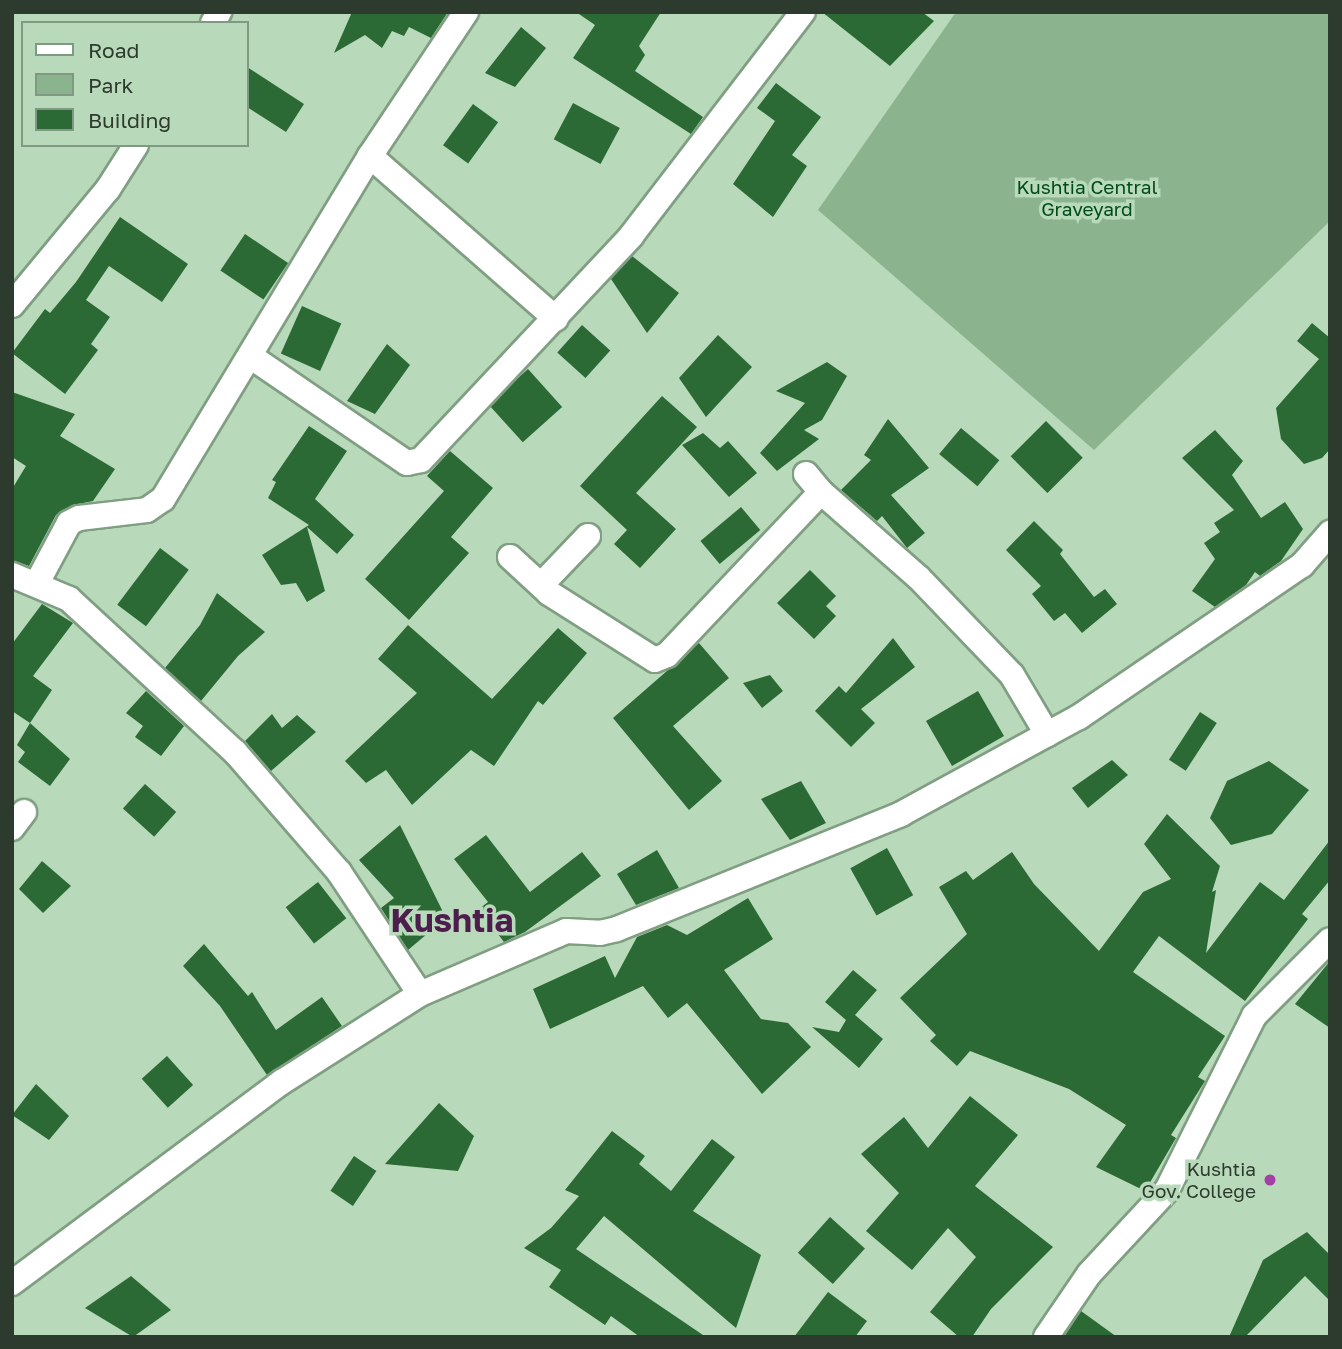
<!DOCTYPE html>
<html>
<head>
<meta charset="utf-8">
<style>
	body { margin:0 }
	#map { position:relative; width:1342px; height:1349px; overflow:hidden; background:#b8d9ba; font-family:"Golos Text",sans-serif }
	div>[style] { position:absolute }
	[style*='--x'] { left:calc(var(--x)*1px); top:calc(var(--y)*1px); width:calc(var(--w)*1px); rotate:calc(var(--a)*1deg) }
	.green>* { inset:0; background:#8bb48e }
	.building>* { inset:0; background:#2b6a35; transform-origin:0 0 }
	.roads { filter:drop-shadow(2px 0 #809f82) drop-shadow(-2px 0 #809f82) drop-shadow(0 2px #809f82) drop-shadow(0 -2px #809f82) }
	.street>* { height:24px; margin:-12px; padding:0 12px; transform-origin:12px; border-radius:12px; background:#fff }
	.dots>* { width:19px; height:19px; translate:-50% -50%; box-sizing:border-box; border:4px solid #b8d9ba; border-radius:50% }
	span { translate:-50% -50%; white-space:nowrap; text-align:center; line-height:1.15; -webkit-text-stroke:7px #b8d9ba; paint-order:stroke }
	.park-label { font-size:19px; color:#004c16 }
	.poi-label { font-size:19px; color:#2d3a2e }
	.right { translate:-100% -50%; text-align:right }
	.town-label { font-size:33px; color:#4d1d4e; font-weight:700 }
	.frame { position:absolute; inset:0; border:14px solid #2d3a2e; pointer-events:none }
	.legend { position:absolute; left:21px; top:21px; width:228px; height:126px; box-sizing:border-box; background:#b8d9ba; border:2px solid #809982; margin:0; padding:9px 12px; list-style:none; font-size:21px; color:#2d3a2e }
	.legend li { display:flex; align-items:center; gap:14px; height:35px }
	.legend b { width:35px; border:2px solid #809982 }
</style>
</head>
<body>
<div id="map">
	<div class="green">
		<div style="clip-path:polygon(956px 12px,1330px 12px,1330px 221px,1094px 450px,818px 210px)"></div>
	</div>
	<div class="building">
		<div style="clip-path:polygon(352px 12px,448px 12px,431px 38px,409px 27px,404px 36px,392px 31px,382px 48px,365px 35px,334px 53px)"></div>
		<div style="clip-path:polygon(576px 12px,661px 12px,639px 46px,645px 55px,635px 71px,703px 117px,691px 134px,573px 58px,595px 25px)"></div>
		<div style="clip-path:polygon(822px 12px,922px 12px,934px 21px,890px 66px)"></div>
		<div style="clip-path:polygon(521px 27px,546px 48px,515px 87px,485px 73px)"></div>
		<div style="clip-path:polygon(247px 67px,304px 104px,286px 132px,247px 107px)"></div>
		<div style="clip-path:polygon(776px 83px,821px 117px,792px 155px,807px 166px,773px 217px,733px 184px,775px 121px,757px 108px)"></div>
		<div style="left:573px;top:103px;width:53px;height:41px;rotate:28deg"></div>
		<div style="left:473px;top:104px;width:31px;height:51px;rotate:36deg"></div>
		<div style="clip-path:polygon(120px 217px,188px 264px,162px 302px,109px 266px,86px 300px,110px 317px,91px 344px,98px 350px,65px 394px,12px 353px,45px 309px,50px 313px,76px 282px)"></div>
		<div style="left:245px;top:234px;width:52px;height:44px;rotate:34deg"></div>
		<div style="clip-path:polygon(632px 256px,679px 293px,647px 333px,611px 279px)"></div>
		<div style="left:302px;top:306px;width:43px;height:52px;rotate:24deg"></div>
		<div style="clip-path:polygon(1312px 323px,1330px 338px,1330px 449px,1322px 458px,1304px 464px,1281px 439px,1276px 408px,1319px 359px,1297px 341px)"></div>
		<div style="left:582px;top:325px;width:38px;height:37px;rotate:42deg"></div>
		<div style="clip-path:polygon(718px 335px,752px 367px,706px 417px,679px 378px)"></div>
		<div style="clip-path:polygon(387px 344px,410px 365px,375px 414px,347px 401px)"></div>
		<div style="clip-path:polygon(827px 362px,847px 376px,822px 420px,804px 430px,819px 439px,777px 471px,760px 453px,805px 403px,776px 391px)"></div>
		<div style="left:528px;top:369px;width:51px;height:53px;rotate:48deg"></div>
		<div style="clip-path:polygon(12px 392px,75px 414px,60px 436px,115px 469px,93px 501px,73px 505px,56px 515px,29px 566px,12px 560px,12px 489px,26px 466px,12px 457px)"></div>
		<div style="clip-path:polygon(662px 396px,697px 427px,636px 493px,676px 529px,640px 568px,614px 544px,627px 530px,580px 486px)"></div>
		<div style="clip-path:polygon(888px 419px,929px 468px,891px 495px,925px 533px,907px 548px,882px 516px,877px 521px,841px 490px,871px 460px,864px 455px)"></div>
		<div style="left:1046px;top:421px;width:52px;height:50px;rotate:45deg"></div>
		<div style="clip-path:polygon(309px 426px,347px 451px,315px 499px,354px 535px,337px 554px,307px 527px,325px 591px,307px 602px,296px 583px,281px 585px,262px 555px,309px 525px,268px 498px,276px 482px,272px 480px)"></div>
		<div style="left:961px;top:428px;width:50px;height:34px;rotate:40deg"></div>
		<div style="clip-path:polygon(1215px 430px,1243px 461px,1232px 475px,1261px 518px,1285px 502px,1303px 529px,1281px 561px,1260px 576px,1255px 572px,1246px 585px,1215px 607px,1192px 591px,1215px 559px,1204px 543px,1220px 532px,1214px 523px,1234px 510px,1182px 458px)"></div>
		<div style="clip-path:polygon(703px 433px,720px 448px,728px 441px,757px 473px,729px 497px,682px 445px)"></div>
		<div style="clip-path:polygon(450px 451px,493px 488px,451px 537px,469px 553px,409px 620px,365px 579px,444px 491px,427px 476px)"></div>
		<div style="left:741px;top:507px;width:30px;height:53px;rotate:50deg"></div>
		<div style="clip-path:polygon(1034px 521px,1063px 550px,1060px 554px,1094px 597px,1105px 589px,1117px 604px,1082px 633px,1065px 613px,1054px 621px,1032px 594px,1041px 586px,1006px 550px)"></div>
		<div style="left:160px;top:548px;width:36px;height:71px;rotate:37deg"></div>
		<div style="clip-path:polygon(810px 570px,836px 596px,826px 606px,836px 616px,814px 639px,777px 603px)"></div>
		<div style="clip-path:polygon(217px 593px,265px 632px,238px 656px,201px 701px,165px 668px,200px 625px)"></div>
		<div style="clip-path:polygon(42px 604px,73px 623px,33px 676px,52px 690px,30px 723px,12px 711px,12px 644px)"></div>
		<div style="clip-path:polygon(408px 625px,492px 699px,558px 628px,587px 653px,543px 705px,538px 701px,494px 766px,471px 750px,412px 805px,386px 770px,366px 783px,345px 761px,417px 693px,378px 659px)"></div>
		<div style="clip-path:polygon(893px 638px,915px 667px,861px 709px,875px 723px,851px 747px,815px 711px,839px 686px,846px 693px)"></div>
		<div style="clip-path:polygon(699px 643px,729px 678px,673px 726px,722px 781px,689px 810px,613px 718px)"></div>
		<div style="clip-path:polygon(770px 675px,783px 691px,762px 708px,743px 683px)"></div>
		<div style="clip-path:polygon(146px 691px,184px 726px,161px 756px,135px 737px,143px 726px,126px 713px)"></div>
		<div style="left:978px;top:691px;width:52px;height:60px;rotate:60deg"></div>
		<div style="left:1200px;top:712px;width:20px;height:57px;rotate:33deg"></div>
		<div style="clip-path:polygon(272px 714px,282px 728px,297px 715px,316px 732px,271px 771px,245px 741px)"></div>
		<div style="clip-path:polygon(30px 723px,70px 759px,50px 786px,18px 762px,25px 752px,17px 745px)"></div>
		<div style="clip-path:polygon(1112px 760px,1128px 775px,1088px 808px,1072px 788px)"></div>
		<div style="clip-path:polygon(1269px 761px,1309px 790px,1272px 834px,1231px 845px,1210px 818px,1227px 781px)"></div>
		<div style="clip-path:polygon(801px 781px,826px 823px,790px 840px,761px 799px)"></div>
		<div style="left:145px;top:784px;width:42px;height:33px;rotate:42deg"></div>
		<div style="clip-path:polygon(1167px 814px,1220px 866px,1212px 892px,1216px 890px,1206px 953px,1260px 882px,1284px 900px,1330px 840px,1330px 880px,1302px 914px,1308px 919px,1245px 1001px,1159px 936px,1133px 972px,1225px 1036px,1198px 1077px,1205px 1081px,1171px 1135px,1176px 1138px,1145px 1191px,1096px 1167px,1126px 1125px,1069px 1089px,970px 1051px,957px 1066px,930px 1041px,936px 1035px,900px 998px,967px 934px,939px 887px,966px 871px,973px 880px,1012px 852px,1034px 884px,1099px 951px,1143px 892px,1171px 879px,1144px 844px)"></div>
		<div style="clip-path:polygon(400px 825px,446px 918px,408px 950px,381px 908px,394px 898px,359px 860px)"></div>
		<div style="clip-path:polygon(486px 835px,530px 892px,582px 852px,601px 876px,525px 932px,504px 942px,479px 909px,488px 902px,454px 859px)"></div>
		<div style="left:887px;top:848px;width:54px;height:42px;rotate:61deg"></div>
		<div style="clip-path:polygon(657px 850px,679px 888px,636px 905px,617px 874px)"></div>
		<div style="clip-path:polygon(42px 861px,71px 886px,43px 913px,19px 889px)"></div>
		<div style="left:318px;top:882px;width:46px;height:41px;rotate:52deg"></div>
		<div style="clip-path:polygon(748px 898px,773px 939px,724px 970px,761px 1019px,788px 1023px,811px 1047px,762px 1094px,687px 1003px,668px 1018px,643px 986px,550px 1029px,533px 989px,605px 956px,615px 978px,637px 937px,667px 925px,687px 935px)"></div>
		<div style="clip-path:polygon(204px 944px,248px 996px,252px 992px,276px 1030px,322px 997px,342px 1026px,267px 1075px,220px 1006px,183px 966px)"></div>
		<div style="clip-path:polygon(1330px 961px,1330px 1028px,1295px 1004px)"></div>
		<div style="clip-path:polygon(853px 970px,877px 990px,855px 1015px,883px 1039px,859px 1068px,812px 1027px,839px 1032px,846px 1020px,825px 1002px)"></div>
		<div style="left:167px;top:1056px;width:39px;height:34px;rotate:48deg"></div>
		<div style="clip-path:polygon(36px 1084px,69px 1116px,49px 1140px,12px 1115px)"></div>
		<div style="clip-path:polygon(970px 1096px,1018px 1135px,975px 1186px,1053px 1247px,991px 1309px,972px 1337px,959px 1337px,930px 1312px,976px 1257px,948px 1228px,912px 1270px,866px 1231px,899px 1193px,861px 1154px,904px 1117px,928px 1148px)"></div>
		<div style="clip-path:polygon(439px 1103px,474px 1136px,458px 1171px,385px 1164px)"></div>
		<div style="clip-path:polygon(612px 1131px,645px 1156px,639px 1164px,671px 1191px,712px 1139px,735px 1157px,693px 1211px,761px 1255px,736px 1328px,604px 1216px,576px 1249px,706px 1337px,640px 1337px,611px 1316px,605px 1325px,549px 1287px,561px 1270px,524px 1248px,551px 1228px,579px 1196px,565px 1190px)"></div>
		<div style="left:354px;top:1156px;width:27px;height:42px;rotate:34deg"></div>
		<div style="left:830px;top:1217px;width:47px;height:48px;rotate:42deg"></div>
		<div style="clip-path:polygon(1307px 1232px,1330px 1255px,1330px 1301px,1305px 1276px,1245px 1337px,1229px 1337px,1263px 1260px)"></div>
		<div style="clip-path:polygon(131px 1276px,171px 1310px,133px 1337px,85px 1308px)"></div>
		<div style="clip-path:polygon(828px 1292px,867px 1321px,855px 1337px,794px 1337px)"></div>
		<div style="clip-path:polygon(1081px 1311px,1117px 1337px,1064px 1337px)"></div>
	</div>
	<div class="roads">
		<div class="street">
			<div style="--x:213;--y:23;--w:13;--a:-61"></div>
			<div style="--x:370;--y:156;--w:247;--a:41.2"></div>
			<div style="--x:12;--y:305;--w:151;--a:-50.4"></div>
			<div style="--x:108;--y:189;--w:52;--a:-57.5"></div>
			<div style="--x:250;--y:356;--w:190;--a:34.3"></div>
			<div style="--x:407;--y:463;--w:14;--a:-12"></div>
			<div style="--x:421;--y:460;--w:307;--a:-46.8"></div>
			<div style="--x:631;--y:236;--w:282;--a:-52.5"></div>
			<div style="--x:806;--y:474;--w:23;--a:50"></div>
			<div style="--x:821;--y:492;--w:130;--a:41.3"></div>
			<div style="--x:919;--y:578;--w:134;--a:46.2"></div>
			<div style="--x:1012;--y:675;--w:69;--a:59.3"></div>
			<div style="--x:510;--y:557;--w:53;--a:42.7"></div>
			<div style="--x:549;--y:593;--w:125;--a:32.3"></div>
			<div style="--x:655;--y:660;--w:13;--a:-23"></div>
			<div style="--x:667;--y:655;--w:224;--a:-46.6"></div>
			<div style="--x:12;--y:575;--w:62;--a:22.8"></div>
			<div style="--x:69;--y:599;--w:226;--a:42.7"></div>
			<div style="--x:235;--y:752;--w:159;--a:49.1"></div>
			<div style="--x:339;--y:872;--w:146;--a:56.4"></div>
			<div style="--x:37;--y:583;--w:68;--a:-61.9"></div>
			<div style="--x:69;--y:523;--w:11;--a:-27"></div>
			<div style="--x:79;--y:518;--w:68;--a:-6.7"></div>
			<div style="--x:147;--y:510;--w:19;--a:-35"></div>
			<div style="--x:163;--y:499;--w:401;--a:-58.9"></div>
			<div style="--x:370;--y:156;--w:173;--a:-56.3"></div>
			<div style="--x:541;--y:585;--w:68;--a:-46.2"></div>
			<div style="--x:12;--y:828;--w:20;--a:-53"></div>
			<div style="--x:12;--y:1283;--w:337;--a:-36.7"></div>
			<div style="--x:282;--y:1082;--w:164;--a:-32.5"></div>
			<div style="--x:420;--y:994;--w:159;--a:-23.3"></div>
			<div style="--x:566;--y:931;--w:34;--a:3"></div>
			<div style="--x:600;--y:933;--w:17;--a:-13"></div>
			<div style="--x:617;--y:929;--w:306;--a:-22"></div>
			<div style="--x:901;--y:814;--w:203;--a:-28.6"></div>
			<div style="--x:1079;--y:717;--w:270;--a:-34.3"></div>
			<div style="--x:1302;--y:565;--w:43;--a:-48.8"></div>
			<div style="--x:1046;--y:1337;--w:76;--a:-55.7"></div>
			<div style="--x:1089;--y:1274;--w:115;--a:-47.1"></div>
			<div style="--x:1167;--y:1190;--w:195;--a:-63.4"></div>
			<div style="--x:1254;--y:1016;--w:107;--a:-45"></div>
		</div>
	</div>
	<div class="dots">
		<div style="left:1270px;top:1180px;background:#a33fa5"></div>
	</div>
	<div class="park-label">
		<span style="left:1087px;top:198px">Kushtia Central<br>Graveyard</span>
	</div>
	<div class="poi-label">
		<span class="right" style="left:1256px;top:1180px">Kushtia<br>Gov. College</span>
	</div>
	<div class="town-label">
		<span style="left:452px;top:920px">Kushtia</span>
	</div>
	<div class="frame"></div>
	<ul class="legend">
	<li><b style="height:9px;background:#fff"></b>Road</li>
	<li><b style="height:19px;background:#8bb48e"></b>Park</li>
	<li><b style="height:19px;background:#2b6a35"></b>Building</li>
	</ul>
</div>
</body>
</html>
